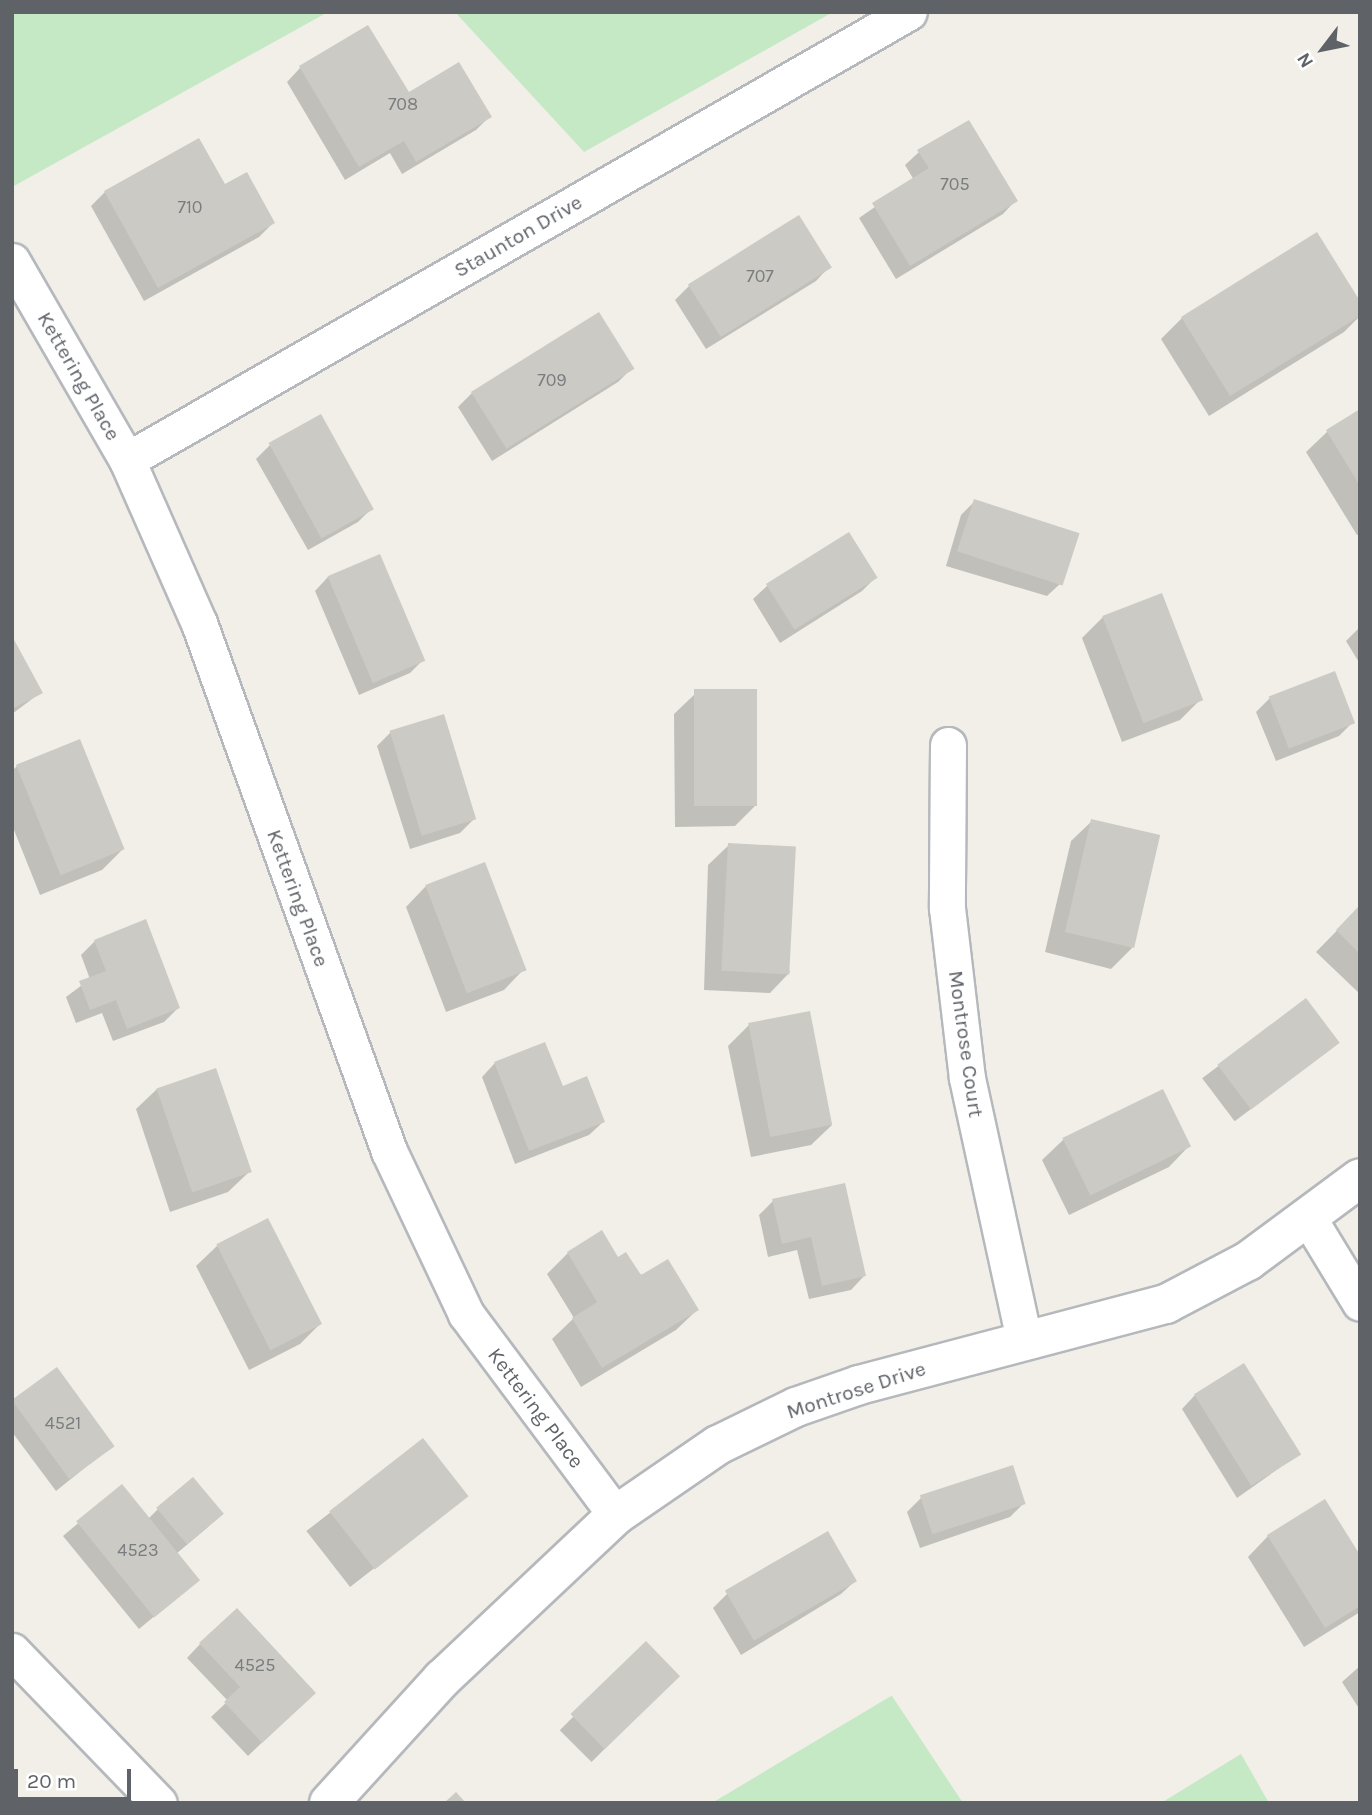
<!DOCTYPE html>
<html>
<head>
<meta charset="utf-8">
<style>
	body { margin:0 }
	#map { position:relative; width:1372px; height:1815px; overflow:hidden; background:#f1efe8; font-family:Karla,sans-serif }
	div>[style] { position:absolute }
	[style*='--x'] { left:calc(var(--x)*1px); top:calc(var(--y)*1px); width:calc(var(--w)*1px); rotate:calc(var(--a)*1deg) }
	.green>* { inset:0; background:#c5e8c5 }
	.shadow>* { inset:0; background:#0003; transform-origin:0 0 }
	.building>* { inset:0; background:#cccac5; transform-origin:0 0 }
	.roads { filter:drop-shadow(2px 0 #b5b8bc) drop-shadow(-2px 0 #b5b8bc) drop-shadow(0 2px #b5b8bc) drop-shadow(0 -2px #b5b8bc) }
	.street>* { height:35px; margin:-17.5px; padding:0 17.5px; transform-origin:17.5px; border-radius:17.5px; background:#fff }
	.secondary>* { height:38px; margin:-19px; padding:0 19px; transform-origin:19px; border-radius:19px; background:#fff }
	span { translate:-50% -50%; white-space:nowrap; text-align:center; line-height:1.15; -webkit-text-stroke:7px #fff; paint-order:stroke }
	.number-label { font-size:18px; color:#7a7d7f }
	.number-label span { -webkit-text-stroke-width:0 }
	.street-label { font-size:21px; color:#5f6368 }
	.frame { position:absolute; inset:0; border:14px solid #5f6368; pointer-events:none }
	.north { position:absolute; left:1288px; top:14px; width:70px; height:70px; -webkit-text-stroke:5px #fff; paint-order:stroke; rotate:238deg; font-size:19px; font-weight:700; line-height:28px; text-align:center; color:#5f6368 }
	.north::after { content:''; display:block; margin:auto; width:24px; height:32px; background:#5f6368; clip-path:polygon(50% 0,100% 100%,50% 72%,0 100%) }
	.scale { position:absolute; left:14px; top:1769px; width:117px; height:32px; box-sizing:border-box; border:4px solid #5f6368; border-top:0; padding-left:9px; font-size:21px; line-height:24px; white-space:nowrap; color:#5f6368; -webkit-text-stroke:5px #fff; paint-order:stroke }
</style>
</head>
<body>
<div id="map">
	<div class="green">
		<div style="clip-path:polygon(12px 12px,328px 12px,12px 187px)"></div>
		<div style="clip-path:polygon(455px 12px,833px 12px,584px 152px)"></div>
		<div style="clip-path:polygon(892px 1696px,963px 1803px,712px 1803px,891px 1696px)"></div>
		<div style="clip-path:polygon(1241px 1754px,1269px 1803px,1161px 1803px)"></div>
	</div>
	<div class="shadow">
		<div style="clip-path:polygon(300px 68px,408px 95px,490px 116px,476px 130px,402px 174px,390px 153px,345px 180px,287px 82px)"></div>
		<div style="clip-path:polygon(919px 152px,1016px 200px,1003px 214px,896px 279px,859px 218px,914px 180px,905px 165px)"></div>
		<div style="clip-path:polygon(105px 192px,273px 223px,259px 237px,144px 301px,91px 206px)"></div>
		<div style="clip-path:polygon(799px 218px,829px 267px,816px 281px,706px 349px,675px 300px,689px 286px)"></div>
		<div style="clip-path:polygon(1316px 234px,1360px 316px,1344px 332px,1209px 416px,1161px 339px,1182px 318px)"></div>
		<div style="clip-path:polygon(632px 368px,618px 382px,492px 461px,458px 407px,472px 393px)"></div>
		<div style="clip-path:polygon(1360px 411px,1360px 534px,1357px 535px,1306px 452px,1327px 432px)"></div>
		<div style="clip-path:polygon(270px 445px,372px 508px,358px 522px,308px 550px,256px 459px)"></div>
		<div style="clip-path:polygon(975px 501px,1061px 583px,1047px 596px,946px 566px,961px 515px)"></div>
		<div style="clip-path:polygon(849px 534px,876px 577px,862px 591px,780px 643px,753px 599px,767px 586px)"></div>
		<div style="clip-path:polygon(328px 577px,423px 660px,410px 673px,359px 695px,315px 591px)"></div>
		<div style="clip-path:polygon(1103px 617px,1200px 700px,1180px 720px,1122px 742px,1082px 638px)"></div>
		<div style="clip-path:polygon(1360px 627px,1360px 664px,1346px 641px)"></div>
		<div style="clip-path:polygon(12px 640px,40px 693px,12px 714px)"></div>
		<div style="clip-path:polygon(695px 694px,756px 805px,735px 826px,675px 827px,674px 714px)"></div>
		<div style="clip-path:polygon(1270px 698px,1353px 722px,1339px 736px,1276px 761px,1256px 712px)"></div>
		<div style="clip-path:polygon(391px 732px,474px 819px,460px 833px,410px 849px,377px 746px)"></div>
		<div style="clip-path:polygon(17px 766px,122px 850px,102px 870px,40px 895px,12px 825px,12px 771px)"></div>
		<div style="clip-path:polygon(1092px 821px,1132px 948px,1111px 969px,1045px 952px,1071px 841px)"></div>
		<div style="clip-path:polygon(729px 845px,790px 972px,770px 993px,704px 990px,708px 865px)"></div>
		<div style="clip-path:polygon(426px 886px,524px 969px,504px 990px,446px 1012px,406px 907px)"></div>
		<div style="clip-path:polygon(1360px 907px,1360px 994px,1316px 952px)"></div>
		<div style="clip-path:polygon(95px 941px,178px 1008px,164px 1022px,113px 1041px,102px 1013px,76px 1023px,66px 997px,90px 979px,81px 955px)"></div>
		<div style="left:1306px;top:1000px;width:54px;height:130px;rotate:53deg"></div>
		<div style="clip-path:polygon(749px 1025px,832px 1125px,811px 1145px,751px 1157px,728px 1046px)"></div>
		<div style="clip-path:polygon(495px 1063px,562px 1088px,603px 1122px,589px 1135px,515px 1164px,482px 1077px)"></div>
		<div style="clip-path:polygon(157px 1089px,249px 1172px,228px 1192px,170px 1212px,136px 1109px)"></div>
		<div style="clip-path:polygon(1162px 1091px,1189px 1146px,1169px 1167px,1069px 1215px,1042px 1160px,1063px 1140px)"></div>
		<div style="clip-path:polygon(773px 1201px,864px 1276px,851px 1290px,809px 1299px,797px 1250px,768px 1257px,759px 1215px)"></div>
		<div style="clip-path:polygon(268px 1220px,320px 1324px,300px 1344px,249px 1370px,196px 1266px,217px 1246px)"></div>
		<div style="clip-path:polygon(568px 1253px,617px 1259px,697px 1310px,676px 1330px,581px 1387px,552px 1339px,574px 1318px,547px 1274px)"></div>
		<div style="clip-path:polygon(56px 1369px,112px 1446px,56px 1491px,12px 1432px,12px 1402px)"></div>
		<div style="clip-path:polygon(1195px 1395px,1299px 1454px,1237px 1498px,1182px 1409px)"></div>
		<div style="left:423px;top:1440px;width:71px;height:148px;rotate:52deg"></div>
		<div style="clip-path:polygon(122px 1486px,148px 1519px,158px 1509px,208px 1527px,176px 1554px,198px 1580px,139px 1629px,63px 1536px)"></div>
		<div style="clip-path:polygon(921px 1498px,1024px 1503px,1010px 1517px,920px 1548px,907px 1512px)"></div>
		<div style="clip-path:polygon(1268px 1536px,1360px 1558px,1360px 1612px,1304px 1647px,1248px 1557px)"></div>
		<div style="clip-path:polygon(855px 1581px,841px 1594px,741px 1655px,713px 1608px,727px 1594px)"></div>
		<div style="clip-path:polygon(200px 1644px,300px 1706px,248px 1756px,211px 1717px,228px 1701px,187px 1658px)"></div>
		<div style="left:646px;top:1644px;width:45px;height:122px;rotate:45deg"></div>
		<div style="clip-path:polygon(1360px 1666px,1360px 1710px,1342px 1682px)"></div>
	</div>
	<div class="building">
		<div style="clip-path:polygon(368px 25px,409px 92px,459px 62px,492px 117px,416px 162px,404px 141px,359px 167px,299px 66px)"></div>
		<div style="clip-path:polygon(969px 120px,1018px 201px,910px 266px,872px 203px,929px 168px,917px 150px)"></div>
		<div style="clip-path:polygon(199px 138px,225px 184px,247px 172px,275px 223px,158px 288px,104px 191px)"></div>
		<div style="left:799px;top:215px;width:62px;height:131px;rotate:58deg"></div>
		<div style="clip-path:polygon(1317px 232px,1360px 301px,1360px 316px,1230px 396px,1181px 317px)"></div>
		<div style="left:599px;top:312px;width:67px;height:151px;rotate:58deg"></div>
		<div style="clip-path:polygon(1360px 409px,1360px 486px,1326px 430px)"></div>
		<div style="left:321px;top:414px;width:109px;height:60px;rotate:61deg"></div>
		<div style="left:974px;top:499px;width:111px;height:55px;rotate:18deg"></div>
		<div style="left:849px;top:532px;width:54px;height:98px;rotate:58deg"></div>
		<div style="left:380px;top:554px;width:116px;height:57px;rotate:67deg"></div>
		<div style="left:1162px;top:593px;width:115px;height:64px;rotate:69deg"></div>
		<div style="clip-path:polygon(12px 636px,43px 693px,12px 709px)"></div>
		<div style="left:1335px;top:671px;width:56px;height:71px;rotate:69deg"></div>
		<div style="left:757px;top:689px;width:117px;height:63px;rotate:90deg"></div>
		<div style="left:444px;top:714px;width:110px;height:57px;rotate:73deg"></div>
		<div style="left:80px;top:739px;width:119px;height:69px;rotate:68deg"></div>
		<div style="left:1091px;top:819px;width:71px;height:116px;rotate:13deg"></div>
		<div style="left:728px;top:843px;width:68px;height:128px;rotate:3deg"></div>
		<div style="left:485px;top:862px;width:116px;height:64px;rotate:69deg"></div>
		<div style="clip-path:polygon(1360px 905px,1360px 954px,1336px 930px)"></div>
		<div style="clip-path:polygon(146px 919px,180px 1008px,127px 1029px,116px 1000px,90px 1010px,79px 981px,106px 971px,94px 940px)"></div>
		<div style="left:1306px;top:998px;width:56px;height:111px;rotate:53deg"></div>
		<div style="left:810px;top:1011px;width:116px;height:63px;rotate:79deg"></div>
		<div style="clip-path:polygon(545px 1042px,563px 1086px,587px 1076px,605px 1122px,529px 1151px,494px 1062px)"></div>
		<div style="left:216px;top:1068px;width:110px;height:63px;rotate:71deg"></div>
		<div style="left:1163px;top:1089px;width:64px;height:112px;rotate:64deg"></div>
		<div style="clip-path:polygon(845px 1183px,866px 1276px,822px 1286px,811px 1237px,782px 1244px,772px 1199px)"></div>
		<div style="left:268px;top:1218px;width:119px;height:58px;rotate:63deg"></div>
		<div style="clip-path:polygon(602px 1230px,618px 1257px,626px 1252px,641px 1275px,668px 1259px,699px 1310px,602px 1368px,572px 1318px,597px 1302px,567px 1252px)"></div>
		<div style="left:1244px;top:1363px;width:108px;height:59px;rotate:58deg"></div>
		<div style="left:57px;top:1367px;width:98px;height:56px;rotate:54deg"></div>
		<div style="left:423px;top:1438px;width:74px;height:119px;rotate:52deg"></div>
		<div style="left:1013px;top:1465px;width:41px;height:98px;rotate:72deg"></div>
		<div style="left:193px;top:1477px;width:48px;height:48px;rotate:50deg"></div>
		<div style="left:122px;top:1484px;width:124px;height:59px;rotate:51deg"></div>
		<div style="clip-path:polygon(1325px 1499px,1360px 1555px,1360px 1606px,1325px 1628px,1267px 1535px)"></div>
		<div style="left:828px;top:1531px;width:58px;height:119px;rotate:60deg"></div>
		<div style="clip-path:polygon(237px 1608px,316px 1693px,262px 1743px,224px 1702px,240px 1687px,199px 1643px)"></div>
		<div style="left:646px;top:1641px;width:49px;height:105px;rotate:46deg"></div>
		<div style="clip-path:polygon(456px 1792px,466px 1803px,444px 1803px)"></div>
	</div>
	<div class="roads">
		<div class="street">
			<div style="--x:12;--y:261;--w:230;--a:60"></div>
			<div style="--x:127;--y:460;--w:178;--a:66.2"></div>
			<div style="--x:199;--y:623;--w:561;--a:70.21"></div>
			<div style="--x:389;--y:1151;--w:180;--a:64.7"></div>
			<div style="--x:466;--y:1314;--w:251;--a:53.3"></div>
			<div style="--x:127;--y:460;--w:901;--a:-29.81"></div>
			<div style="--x:948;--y:745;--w:163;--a:90.4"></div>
			<div style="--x:947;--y:908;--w:171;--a:83.3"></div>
			<div style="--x:967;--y:1078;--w:267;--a:77.7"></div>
			<div style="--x:1309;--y:1219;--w:98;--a:58.7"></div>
			<div style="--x:12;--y:1651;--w:211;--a:46"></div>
		</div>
		<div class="secondary">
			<div style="--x:329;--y:1803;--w:168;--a:-47.7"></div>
			<div style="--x:442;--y:1679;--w:239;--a:-43.3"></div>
			<div style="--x:616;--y:1515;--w:124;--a:-34.5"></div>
			<div style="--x:718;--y:1445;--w:87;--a:-26"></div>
			<div style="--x:796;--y:1407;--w:67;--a:-19.2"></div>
			<div style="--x:859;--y:1385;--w:318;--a:-14.8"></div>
			<div style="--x:1166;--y:1304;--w:93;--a:-27.7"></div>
			<div style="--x:1248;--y:1261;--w:139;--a:-36.5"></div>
		</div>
	</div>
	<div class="number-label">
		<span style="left:403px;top:104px">708</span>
		<span style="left:955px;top:184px">705</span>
		<span style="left:190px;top:207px">710</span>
		<span style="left:760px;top:276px">707</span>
		<span style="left:552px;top:380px">709</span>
		<span style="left:63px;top:1423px">4521</span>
		<span style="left:138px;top:1550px">4523</span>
		<span style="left:255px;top:1665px">4525</span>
	</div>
	<div class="street-label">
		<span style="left:518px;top:236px;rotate:-30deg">Staunton Drive</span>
		<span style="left:79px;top:376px;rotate:60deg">Kettering Place</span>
		<span style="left:298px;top:898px;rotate:70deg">Kettering Place</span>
		<span style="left:966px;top:1044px;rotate:82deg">Montrose Court</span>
		<span style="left:856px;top:1390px;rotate:-18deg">Montrose Drive</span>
		<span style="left:536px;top:1408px;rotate:53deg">Kettering Place</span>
	</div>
	<div class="frame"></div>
	<div class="north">N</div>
	<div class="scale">20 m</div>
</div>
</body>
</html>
